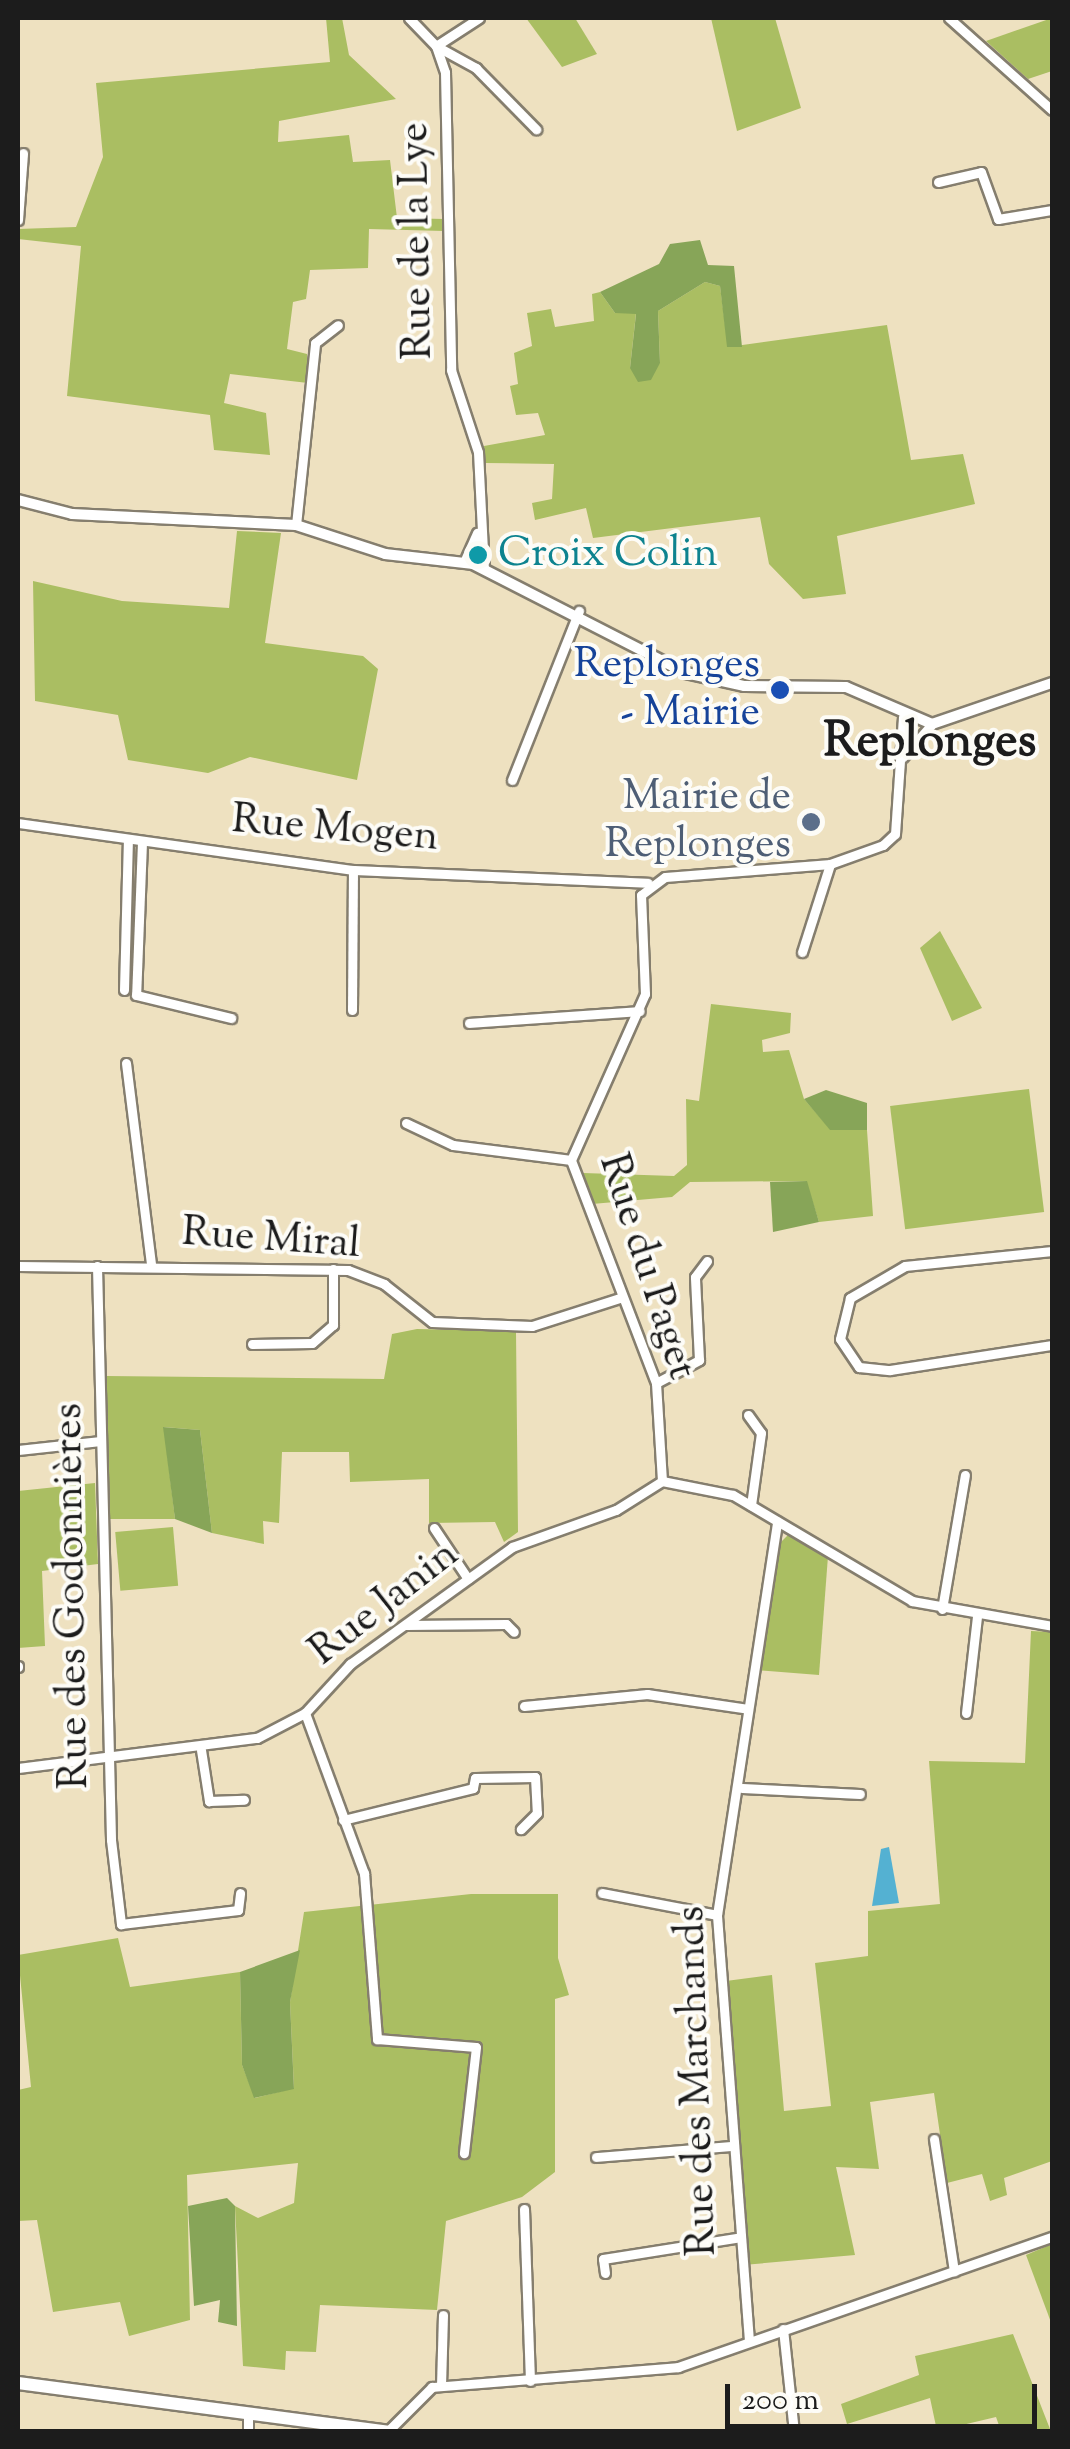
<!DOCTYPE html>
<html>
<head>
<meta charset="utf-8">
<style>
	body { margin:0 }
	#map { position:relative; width:1070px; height:2449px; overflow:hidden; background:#eee1c0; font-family:"Sorts Mill Goudy",serif }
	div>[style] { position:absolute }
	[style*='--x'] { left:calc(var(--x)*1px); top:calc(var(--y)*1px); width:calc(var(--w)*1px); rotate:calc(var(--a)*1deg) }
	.green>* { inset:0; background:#aabe62; transform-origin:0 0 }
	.forest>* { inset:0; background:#87a558 }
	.water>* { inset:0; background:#54b1d2 }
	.roads { filter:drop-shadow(2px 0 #857e6e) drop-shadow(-2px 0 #857e6e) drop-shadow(0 2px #857e6e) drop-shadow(0 -2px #857e6e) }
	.minor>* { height:9px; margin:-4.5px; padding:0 4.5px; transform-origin:4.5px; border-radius:4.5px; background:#fff }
	.tertiary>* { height:10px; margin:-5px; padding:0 5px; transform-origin:5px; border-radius:5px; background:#fff }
	.primary>* { height:12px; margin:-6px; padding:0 6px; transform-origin:6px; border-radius:6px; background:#fff }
	.dots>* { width:28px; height:28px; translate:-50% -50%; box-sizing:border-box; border:5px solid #fdfcf7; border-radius:50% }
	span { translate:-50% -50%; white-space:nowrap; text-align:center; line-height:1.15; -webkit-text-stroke:8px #fdfcf7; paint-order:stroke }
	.street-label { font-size:42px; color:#1c1c1c }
	.culture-label { font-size:42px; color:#0d838f }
	.left { translate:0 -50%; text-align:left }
	.transit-label { font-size:42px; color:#164399 }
	.right { translate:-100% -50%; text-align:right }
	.service-label { font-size:42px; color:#4e5e75 }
	.quarter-label { font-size:48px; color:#1c1c1c; font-weight:700 }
	.frame { position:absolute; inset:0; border:20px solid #1c1c1c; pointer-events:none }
	.scale { position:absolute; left:725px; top:2384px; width:312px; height:45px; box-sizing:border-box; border:5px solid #1c1c1c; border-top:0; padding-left:12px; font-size:30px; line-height:35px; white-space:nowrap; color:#1c1c1c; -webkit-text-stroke:8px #fdfcf7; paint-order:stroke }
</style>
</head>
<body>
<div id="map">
	<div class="green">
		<div style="clip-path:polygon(326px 18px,342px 18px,349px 55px,396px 99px,279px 121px,278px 142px,349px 135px,353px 162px,390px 160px,397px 218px,445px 219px,444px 231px,369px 229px,368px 268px,310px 270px,306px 299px,293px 302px,287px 349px,307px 354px,308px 383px,230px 374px,224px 403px,266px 413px,270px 455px,214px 450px,210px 415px,67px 396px,81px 246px,18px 239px,18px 229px,76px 227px,103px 157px,96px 83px,330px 62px)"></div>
		<div style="clip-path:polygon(526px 18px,575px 18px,597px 54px,562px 67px)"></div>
		<div style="clip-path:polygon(711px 18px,775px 18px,801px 108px,737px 131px)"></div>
		<div style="clip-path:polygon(1052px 18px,1052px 71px,1028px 79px,986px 41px)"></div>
		<div style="clip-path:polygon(705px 282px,720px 286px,728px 347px,887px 325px,911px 460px,963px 454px,975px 504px,837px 536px,846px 594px,803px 599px,769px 564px,760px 517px,593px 538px,586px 508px,535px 520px,532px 503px,552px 499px,554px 464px,485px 463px,484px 446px,545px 435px,538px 413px,516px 415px,510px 386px,518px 384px,514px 353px,532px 346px,527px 313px,551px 309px,555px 327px,594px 321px,592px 294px,600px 292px,615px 313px,636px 313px,630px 368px,660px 363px,658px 311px)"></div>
		<div style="clip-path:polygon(237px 531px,281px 533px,265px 643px,363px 656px,378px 669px,357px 780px,250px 757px,208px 773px,128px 760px,118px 715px,35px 701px,33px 581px,122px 601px,229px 608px)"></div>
		<div style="clip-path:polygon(940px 931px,982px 1008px,952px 1021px,920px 948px)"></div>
		<div style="clip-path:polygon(711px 1004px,791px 1013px,790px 1033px,762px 1040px,763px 1052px,789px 1050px,804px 1099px,831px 1130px,867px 1130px,873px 1216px,819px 1222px,806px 1181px,690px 1182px,672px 1197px,592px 1204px,583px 1173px,674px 1176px,687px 1165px,686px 1099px,699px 1101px)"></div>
		<div style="left:1029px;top:1089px;width:124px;height:140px;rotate:83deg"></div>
		<div style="clip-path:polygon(417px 1329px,516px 1331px,518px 1532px,504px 1542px,495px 1522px,429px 1523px,429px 1479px,350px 1482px,349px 1452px,282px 1452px,279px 1523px,263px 1521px,264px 1544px,212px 1533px,200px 1430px,164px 1427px,175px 1519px,110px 1519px,106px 1376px,384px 1379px,392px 1334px)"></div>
		<div style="clip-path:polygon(95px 1483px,98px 1564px,42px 1571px,45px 1646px,18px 1648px,18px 1491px)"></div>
		<div style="left:173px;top:1527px;width:59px;height:58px;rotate:85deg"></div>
		<div style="clip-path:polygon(789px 1534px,828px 1556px,819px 1675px,754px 1670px,775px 1548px)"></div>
		<div style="clip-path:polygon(1031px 1631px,1052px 1632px,1052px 2161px,1004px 2178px,1007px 2195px,990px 2201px,982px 2174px,947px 2183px,934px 2093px,870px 2102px,879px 2169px,836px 2167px,855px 2255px,743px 2265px,726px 1981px,772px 1975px,784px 2111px,831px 2106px,815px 1963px,868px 1956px,868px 1911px,940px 1904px,929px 1761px,1025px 1763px)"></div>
		<div style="clip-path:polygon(471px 1894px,558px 1894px,558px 1958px,569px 1995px,555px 1999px,555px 2172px,522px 2197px,446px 2221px,437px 2310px,320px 2305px,316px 2352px,286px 2351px,285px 2370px,243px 2366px,235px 2206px,258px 2218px,294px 2203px,298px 2163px,187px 2175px,190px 2320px,129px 2336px,120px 2302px,53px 2312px,37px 2220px,18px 2221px,18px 2090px,31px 2087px,18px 1955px,118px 1938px,130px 1987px,240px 1972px,242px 2065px,255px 2098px,294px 2088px,290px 2002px,304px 1912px)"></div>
		<div style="clip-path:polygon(1052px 2244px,1052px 2325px,1026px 2255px)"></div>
		<div style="clip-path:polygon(1013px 2334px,1050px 2429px,1001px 2431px,996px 2417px,937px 2431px,930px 2398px,847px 2424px,841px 2404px,919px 2375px,915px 2356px)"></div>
	</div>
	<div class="forest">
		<div style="clip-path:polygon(700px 240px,708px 265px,734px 266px,742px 347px,727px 347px,720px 286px,705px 282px,658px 311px,660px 363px,651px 380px,638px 382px,630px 368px,636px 314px,615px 313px,600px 292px,659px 264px,670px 244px)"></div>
		<div style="clip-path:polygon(826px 1090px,867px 1103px,867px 1130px,830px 1130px,804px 1099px)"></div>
		<div style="clip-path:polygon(807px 1181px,819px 1222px,773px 1232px,770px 1182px)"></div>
		<div style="clip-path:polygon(163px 1427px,200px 1430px,212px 1533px,175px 1519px)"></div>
		<div style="clip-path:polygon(300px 1950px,290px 2002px,294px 2089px,254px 2098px,242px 2065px,240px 1972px)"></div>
		<div style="clip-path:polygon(227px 2198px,235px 2206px,237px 2326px,218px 2322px,220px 2300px,194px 2306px,188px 2206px)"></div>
	</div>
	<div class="water">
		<div style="clip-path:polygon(889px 1847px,899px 1903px,872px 1906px,881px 1849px)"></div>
	</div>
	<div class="roads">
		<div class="minor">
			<div style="--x:409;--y:18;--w:39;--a:46"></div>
			<div style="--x:436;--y:46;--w:28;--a:71"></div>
			<div style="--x:445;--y:72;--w:298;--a:88.8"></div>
			<div style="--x:451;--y:370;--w:86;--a:71.8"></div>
			<div style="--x:478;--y:452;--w:117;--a:87.1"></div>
			<div style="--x:479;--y:18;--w:51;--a:146.9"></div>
			<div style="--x:436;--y:46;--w:46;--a:28.8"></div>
			<div style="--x:476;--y:68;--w:86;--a:45.5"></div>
			<div style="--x:949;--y:18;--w:138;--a:41.8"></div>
			<div style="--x:938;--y:182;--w:44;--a:-13.1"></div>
			<div style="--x:981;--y:172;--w:50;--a:70.1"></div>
			<div style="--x:998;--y:219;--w:55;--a:-9.5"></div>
			<div style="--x:18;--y:220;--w:67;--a:-85.7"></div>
			<div style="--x:296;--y:525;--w:183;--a:-84"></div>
			<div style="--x:315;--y:343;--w:29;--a:-38"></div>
			<div style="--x:464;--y:562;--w:32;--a:-66"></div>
			<div style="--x:903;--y:757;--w:44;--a:-48.7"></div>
			<div style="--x:512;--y:780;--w:182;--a:-68.4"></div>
			<div style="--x:18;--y:823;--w:338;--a:8"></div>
			<div style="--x:353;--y:870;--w:295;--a:2.5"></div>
			<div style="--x:142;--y:842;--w:153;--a:92.2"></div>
			<div style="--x:136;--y:995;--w:98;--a:13.6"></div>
			<div style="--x:802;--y:952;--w:92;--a:-72.3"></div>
			<div style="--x:124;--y:990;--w:150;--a:-88.5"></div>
			<div style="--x:352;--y:1010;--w:140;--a:-89.6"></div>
			<div style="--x:469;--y:1023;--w:171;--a:-4"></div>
			<div style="--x:126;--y:1063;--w:204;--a:82.9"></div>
			<div style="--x:406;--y:1123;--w:52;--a:25.1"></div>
			<div style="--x:453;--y:1145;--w:119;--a:7.2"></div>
			<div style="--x:1052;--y:1251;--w:148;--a:174.2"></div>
			<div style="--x:905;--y:1266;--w:64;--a:149.8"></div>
			<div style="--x:850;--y:1298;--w:42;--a:103.7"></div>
			<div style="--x:840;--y:1339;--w:34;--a:56"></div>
			<div style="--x:859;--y:1367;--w:31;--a:6"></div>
			<div style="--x:890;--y:1370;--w:164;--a:-8.8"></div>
			<div style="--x:18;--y:1266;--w:330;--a:0.7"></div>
			<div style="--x:348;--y:1270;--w:39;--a:21"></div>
			<div style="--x:384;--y:1284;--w:61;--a:38.4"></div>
			<div style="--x:432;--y:1322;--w:100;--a:2.3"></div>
			<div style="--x:532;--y:1326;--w:92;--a:-17.7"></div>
			<div style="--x:97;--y:1266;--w:574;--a:88.6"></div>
			<div style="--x:111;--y:1840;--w:85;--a:83.2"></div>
			<div style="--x:121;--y:1924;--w:118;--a:-6.8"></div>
			<div style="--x:238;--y:1910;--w:17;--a:-83"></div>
			<div style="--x:252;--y:1344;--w:60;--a:-1"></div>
			<div style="--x:312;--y:1343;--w:28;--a:-41"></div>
			<div style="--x:333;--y:1325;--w:56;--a:-90"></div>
			<div style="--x:656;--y:1383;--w:49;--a:-28.1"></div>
			<div style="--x:699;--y:1360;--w:83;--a:-92.8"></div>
			<div style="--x:695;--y:1277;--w:20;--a:-53"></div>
			<div style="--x:748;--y:1415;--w:22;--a:54"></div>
			<div style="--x:761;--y:1433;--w:73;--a:97.9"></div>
			<div style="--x:18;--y:1450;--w:83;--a:-6.2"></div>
			<div style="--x:662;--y:1481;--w:98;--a:-93.5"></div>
			<div style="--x:656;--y:1383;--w:239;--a:-110.9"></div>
			<div style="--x:571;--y:1160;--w:182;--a:-66"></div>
			<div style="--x:645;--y:994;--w:99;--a:-92.3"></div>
			<div style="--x:641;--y:895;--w:30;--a:-37"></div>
			<div style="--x:665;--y:877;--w:166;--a:-4.5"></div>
			<div style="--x:830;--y:864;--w:56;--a:-19.7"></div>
			<div style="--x:883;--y:845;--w:16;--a:-43"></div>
			<div style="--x:895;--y:834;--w:117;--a:-86.1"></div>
			<div style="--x:434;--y:1528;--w:61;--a:56.3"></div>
			<div style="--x:942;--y:1609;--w:136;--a:-80.3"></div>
			<div style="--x:406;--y:1625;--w:100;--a:-0.6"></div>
			<div style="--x:506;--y:1624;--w:11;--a:45"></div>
			<div style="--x:18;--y:1667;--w:1;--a:-90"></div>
			<div style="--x:524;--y:1706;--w:124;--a:-5.6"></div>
			<div style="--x:647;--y:1694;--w:102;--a:8.4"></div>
			<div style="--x:305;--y:1713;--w:171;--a:69.8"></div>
			<div style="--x:364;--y:1873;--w:167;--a:85.5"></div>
			<div style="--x:377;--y:2039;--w:99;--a:4.6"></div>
			<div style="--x:476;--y:2047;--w:107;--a:96.5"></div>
			<div style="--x:966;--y:1713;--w:97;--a:-83.5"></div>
			<div style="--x:201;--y:1750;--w:52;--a:81.1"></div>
			<div style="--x:209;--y:1801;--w:35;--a:-2"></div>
			<div style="--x:18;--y:1768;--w:241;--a:-7.2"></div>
			<div style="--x:257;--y:1738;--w:54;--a:-27.5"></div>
			<div style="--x:305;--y:1713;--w:67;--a:-47.4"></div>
			<div style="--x:350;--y:1664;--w:200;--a:-35.8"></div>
			<div style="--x:512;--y:1547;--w:110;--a:-19.6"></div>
			<div style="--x:616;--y:1510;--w:54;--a:-32.2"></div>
			<div style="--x:662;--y:1481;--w:72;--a:11.2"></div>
			<div style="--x:733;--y:1495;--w:208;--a:30.6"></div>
			<div style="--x:912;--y:1601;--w:142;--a:10.1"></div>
			<div style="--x:742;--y:1788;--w:118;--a:2.9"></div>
			<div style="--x:343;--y:1820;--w:134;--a:-13.8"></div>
			<div style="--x:473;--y:1788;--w:10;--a:-79"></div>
			<div style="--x:475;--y:1778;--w:60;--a:-1"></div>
			<div style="--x:535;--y:1777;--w:36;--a:87"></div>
			<div style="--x:537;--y:1813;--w:23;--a:135"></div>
			<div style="--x:602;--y:1893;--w:117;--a:10.8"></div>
			<div style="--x:934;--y:2139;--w:134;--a:81.4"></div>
			<div style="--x:596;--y:2157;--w:134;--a:-4.7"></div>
			<div style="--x:524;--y:2209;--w:172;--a:88"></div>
			<div style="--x:605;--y:2273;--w:14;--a:-98"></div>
			<div style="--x:603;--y:2259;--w:135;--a:-9"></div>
			<div style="--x:783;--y:2329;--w:104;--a:83.9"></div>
			<div style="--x:749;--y:2341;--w:427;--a:-94.3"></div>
			<div style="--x:717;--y:1915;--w:398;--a:-81.3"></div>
			<div style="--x:441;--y:2386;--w:71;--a:-88.4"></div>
			<div style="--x:248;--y:2412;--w:20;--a:90"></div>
			<div style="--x:387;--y:2432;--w:64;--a:-45"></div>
			<div style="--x:432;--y:2387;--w:247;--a:-4.6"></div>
			<div style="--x:678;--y:2367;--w:396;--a:-19.2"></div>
		</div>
		<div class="tertiary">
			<div style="--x:18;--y:500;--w:56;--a:14.5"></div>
			<div style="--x:72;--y:514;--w:224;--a:2.8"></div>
			<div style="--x:296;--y:525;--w:94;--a:18"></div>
			<div style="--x:385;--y:554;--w:89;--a:6.5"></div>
			<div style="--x:473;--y:564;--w:239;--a:27.1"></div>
			<div style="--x:686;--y:673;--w:59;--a:12.6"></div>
			<div style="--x:744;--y:686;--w:102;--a:0.6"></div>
			<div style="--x:846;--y:687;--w:94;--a:23.3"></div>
			<div style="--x:932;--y:724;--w:127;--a:-18.9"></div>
		</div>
		<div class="primary">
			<div style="--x:18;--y:2383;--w:377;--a:7.5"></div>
		</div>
	</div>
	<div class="dots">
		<div style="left:478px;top:555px;background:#0f9aa8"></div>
		<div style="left:780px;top:690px;background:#1a4fb4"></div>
		<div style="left:811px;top:822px;background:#5c6f8a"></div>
	</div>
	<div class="street-label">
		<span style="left:418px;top:241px;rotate:-91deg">Rue de la Lye</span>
		<span style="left:335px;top:830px;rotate:5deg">Rue Mogen</span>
		<span style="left:271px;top:1240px;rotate:4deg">Rue Miral</span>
		<span style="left:646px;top:1267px;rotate:72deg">Rue du Paget</span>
		<span style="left:73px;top:1596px;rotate:-91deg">Rue des Godonnières</span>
		<span style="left:385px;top:1604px;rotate:-38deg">Rue Janin</span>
		<span style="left:698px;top:2081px;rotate:-92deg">Rue des Marchands</span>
	</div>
	<div class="culture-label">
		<span class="left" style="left:498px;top:555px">Croix Colin</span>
	</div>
	<div class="transit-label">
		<span class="right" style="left:760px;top:690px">Replonges<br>- Mairie</span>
	</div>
	<div class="service-label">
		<span class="right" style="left:791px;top:822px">Mairie de<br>Replonges</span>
	</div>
	<div class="quarter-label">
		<span style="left:930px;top:744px">Replonges</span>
	</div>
	<div class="frame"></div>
	<div class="scale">200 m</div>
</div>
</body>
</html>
